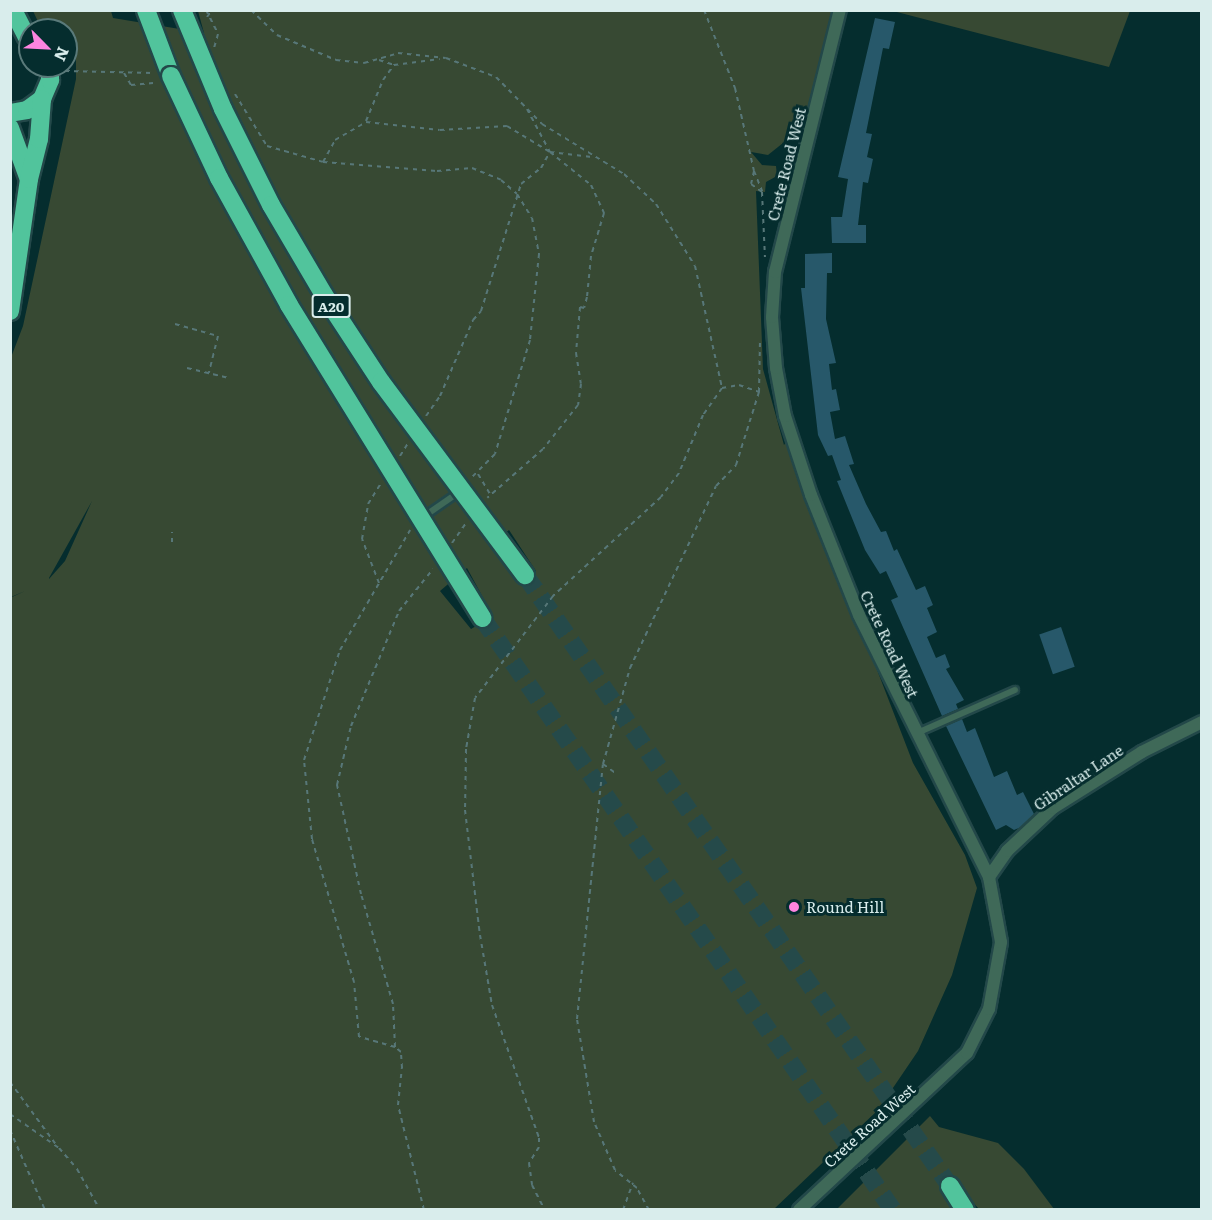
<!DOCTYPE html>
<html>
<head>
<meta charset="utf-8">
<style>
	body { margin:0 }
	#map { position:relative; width:1212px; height:1220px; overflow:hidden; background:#052d2e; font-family:Literata,serif }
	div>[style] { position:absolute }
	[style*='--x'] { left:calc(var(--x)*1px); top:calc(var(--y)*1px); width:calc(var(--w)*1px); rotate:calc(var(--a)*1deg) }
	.green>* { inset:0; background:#374933 }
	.building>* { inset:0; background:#27586a; transform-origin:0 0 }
	.highway-tunnel>* { height:18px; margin-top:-9px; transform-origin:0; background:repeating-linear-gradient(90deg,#254a4a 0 18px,transparent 0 27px) }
	.path>* { height:2px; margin-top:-1px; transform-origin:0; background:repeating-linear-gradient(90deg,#577778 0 4.5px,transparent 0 9px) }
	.roads { filter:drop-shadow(2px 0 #234849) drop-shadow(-2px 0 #234849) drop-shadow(0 2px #234849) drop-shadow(0 -2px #234849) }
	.lane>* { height:6px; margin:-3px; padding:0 3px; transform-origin:3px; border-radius:3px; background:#3f6958 }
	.street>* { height:12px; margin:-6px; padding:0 6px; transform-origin:6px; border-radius:6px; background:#3f6958 }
	.highway>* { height:18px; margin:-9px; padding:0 9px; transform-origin:9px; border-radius:9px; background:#51c49c }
	.bridges { filter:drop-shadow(2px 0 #234849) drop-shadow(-2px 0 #234849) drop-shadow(0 2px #234849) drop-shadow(0 -2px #234849) }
	.highway-bridge>* { height:18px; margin:-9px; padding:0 9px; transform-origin:9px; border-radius:9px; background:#51c49c }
	.dots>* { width:16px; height:16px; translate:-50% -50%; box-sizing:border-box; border:3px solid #052d2e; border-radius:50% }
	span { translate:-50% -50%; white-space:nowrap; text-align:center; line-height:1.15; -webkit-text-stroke:6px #052d2e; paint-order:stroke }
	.shield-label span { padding:2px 4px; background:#052d2e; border:2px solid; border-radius:4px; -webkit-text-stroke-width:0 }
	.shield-label { font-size:14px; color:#d9edec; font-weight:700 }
	.street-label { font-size:15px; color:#d9edec }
	.poi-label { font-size:15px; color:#d9edec }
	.left { translate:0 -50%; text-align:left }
	.frame { position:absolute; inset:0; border:12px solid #d9edec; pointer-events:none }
	.north { position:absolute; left:18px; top:18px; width:60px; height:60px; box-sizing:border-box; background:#052d2e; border:2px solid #5a7a7a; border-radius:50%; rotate:114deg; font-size:16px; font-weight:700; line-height:24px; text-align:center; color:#d9edec }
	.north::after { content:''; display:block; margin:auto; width:21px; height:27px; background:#fe85e0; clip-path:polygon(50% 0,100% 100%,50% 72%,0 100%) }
</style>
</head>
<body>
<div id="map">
	<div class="green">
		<div style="clip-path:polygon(evenodd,33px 11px,111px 11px,113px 18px,204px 33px,198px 11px,835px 11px,800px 136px,793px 135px,768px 155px,751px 152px,762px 165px,776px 166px,777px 176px,766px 182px,765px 192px,756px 191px,763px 369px,784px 445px,788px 439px,913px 763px,965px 855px,977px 888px,952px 975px,918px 1051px,878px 1110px,774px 1209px,11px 1209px,10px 598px,25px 591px,11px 597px,10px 360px,23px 326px,76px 79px,76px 54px,66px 50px,66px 30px,42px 30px,33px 11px,92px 501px,65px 561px,49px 579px,49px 578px,92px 501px,33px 11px,509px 530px,536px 571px,518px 583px,489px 546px,509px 530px,33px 11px,467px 568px,493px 616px,471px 629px,440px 591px,467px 568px)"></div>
		<div style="clip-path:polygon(893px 11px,1130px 10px,1130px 11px,1109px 67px)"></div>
		<div style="clip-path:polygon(930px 1116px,939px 1127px,998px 1143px,1024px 1169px,1054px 1209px,979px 1209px,952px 1180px,943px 1187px,952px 1209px,836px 1210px)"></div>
	</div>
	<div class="building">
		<div style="clip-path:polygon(875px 18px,895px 22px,889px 49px,883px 48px,866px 133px,872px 134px,867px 157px,873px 159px,868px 183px,863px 182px,858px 225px,866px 225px,866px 243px,832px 243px,831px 217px,842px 217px,848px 179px,838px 177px)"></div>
		<div style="clip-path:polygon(832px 253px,832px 273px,827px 273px,826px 319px,836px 363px,829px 364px,832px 390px,836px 389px,840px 410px,830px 412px,835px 439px,845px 436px,854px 464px,849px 465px,866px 504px,881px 532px,886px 531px,894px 551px,897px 549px,916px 590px,925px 586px,933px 605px,927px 608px,937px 632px,927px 637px,936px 658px,945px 654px,950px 667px,946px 669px,964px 700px,956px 704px,958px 709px,942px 716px,891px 600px,898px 597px,886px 571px,880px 574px,865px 550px,837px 481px,841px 480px,832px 455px,828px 456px,818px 435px,801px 288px,805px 288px,805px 254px)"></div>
		<div style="left:1061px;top:627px;width:42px;height:23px;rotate:71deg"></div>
		<div style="clip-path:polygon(962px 719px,967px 732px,975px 728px,994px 777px,1007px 771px,1017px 795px,1023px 792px,1034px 814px,1021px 827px,1014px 830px,1006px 825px,996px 830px,946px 726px)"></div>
	</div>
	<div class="highway-tunnel">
		<div style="--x:525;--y:575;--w:744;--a:55.18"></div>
		<div style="--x:482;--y:618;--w:721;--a:55.23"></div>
	</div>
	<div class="path">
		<div style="--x:206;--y:10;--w:27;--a:63"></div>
		<div style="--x:218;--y:34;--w:15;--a:106"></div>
		<div style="--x:251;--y:10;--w:36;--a:44"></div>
		<div style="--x:277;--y:35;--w:64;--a:23"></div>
		<div style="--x:336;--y:60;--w:28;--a:6"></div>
		<div style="--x:364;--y:63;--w:35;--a:-16"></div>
		<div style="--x:398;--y:53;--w:48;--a:5.9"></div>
		<div style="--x:446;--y:58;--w:53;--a:20.8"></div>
		<div style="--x:496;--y:77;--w:66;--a:45.6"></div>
		<div style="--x:542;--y:124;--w:96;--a:31.4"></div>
		<div style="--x:624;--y:174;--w:44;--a:43.2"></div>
		<div style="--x:656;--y:204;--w:73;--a:57.8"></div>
		<div style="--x:695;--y:266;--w:125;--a:77.5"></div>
		<div style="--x:722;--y:388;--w:33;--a:125"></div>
		<div style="--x:703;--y:415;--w:63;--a:112.5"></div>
		<div style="--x:679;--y:473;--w:30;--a:127"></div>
		<div style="--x:661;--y:497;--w:147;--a:137.5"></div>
		<div style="--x:553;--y:596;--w:128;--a:127.4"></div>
		<div style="--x:475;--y:698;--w:52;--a:100"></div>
		<div style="--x:466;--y:749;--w:61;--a:90.9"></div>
		<div style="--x:465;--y:810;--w:126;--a:83.2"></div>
		<div style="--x:480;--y:935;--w:71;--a:80.3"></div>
		<div style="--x:492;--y:1005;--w:141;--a:70.5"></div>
		<div style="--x:539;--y:1138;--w:9;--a:90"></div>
		<div style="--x:539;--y:1147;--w:19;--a:122"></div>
		<div style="--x:529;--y:1163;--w:22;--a:82"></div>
		<div style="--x:532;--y:1185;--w:28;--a:63"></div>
		<div style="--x:704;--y:10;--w:84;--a:68.3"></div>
		<div style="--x:735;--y:88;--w:85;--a:77.1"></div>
		<div style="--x:754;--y:171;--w:13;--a:103"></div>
		<div style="--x:751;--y:184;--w:14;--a:36"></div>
		<div style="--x:762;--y:192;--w:65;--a:87.4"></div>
		<div style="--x:207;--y:17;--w:9;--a:-54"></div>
		<div style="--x:379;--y:60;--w:16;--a:18"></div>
		<div style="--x:394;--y:65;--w:46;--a:-7.4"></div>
		<div style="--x:65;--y:71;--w:88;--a:1.3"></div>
		<div style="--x:124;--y:73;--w:14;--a:60"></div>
		<div style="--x:131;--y:85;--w:25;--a:-5"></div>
		<div style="--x:235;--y:94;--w:61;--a:58.4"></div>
		<div style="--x:267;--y:146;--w:58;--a:15.9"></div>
		<div style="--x:323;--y:162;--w:114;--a:4.5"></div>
		<div style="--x:437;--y:171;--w:35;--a:-5"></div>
		<div style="--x:472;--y:168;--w:31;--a:22"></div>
		<div style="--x:501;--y:180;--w:21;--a:41"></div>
		<div style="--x:517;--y:194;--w:28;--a:58"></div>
		<div style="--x:532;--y:218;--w:37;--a:79"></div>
		<div style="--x:539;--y:254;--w:86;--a:96"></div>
		<div style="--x:530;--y:340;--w:119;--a:107.1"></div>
		<div style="--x:495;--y:454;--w:33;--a:135"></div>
		<div style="--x:527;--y:109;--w:49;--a:61.9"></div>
		<div style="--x:366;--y:121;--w:44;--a:-67.5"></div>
		<div style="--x:383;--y:80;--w:19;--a:-54"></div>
		<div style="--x:550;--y:152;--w:42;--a:6.8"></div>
		<div style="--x:323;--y:162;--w:25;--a:-61"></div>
		<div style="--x:335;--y:140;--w:36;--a:-30"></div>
		<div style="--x:366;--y:122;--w:74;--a:6.2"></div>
		<div style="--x:440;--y:130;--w:67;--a:-3.4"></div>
		<div style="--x:507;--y:126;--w:50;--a:31.2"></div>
		<div style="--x:550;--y:152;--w:53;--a:38.8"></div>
		<div style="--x:591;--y:185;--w:31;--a:65"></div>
		<div style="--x:604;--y:213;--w:45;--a:106.8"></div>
		<div style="--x:591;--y:256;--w:41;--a:95.6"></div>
		<div style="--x:587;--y:297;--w:11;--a:105"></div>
		<div style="--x:584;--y:308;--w:4;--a:-166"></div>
		<div style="--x:580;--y:307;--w:46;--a:95"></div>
		<div style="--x:576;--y:353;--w:31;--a:81"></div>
		<div style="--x:581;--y:384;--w:21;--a:98"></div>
		<div style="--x:578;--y:405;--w:56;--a:128.5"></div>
		<div style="--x:543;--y:449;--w:74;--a:138.8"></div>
		<div style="--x:754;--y:171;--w:22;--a:68"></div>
		<div style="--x:175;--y:324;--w:45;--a:15.6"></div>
		<div style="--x:218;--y:336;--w:38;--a:104"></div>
		<div style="--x:187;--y:368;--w:43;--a:13.4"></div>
		<div style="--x:722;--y:388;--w:17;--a:-10"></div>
		<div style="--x:739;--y:385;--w:21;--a:19"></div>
		<div style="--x:426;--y:416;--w:24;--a:-55"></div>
		<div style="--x:440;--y:396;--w:83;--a:-66.5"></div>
		<div style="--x:473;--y:320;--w:12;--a:-48"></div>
		<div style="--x:481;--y:311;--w:133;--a:-72.5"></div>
		<div style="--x:521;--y:184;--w:26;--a:-39"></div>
		<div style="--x:541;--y:168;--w:18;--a:-61"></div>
		<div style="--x:400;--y:456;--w:15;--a:-58"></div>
		<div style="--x:478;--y:474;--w:23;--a:59"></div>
		<div style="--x:172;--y:542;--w:10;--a:-90"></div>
		<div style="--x:452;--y:543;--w:24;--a:-55"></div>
		<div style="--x:379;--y:583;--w:47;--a:-111.1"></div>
		<div style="--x:362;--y:539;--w:36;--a:-80"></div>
		<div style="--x:368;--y:504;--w:25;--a:-58"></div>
		<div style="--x:603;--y:764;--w:17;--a:36"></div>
		<div style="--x:395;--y:1047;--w:37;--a:-164"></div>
		<div style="--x:359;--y:1037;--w:55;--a:-95.2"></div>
		<div style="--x:354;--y:982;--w:149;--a:-106.4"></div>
		<div style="--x:312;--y:839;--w:79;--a:-95.8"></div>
		<div style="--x:304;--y:760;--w:116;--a:-71.9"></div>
		<div style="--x:340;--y:650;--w:139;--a:-59.7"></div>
		<div style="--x:10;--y:1082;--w:79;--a:53.7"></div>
		<div style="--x:10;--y:1114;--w:60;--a:34.8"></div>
		<div style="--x:59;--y:1148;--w:28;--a:49"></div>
		<div style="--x:77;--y:1169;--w:47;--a:60.7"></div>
		<div style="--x:10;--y:1130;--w:87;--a:66.4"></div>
		<div style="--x:424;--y:1210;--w:108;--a:-103.9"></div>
		<div style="--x:398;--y:1105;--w:37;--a:-84"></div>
		<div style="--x:402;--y:1068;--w:16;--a:-94"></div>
		<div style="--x:401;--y:1052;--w:8;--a:-140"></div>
		<div style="--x:395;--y:1047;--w:43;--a:-92.7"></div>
		<div style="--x:393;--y:1004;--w:115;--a:-106.2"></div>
		<div style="--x:361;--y:894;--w:112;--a:-102.4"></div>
		<div style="--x:337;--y:785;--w:61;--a:-76.7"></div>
		<div style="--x:351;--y:726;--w:125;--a:-67.3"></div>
		<div style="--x:399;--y:611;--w:54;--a:-51"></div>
		<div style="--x:623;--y:1210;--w:29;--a:-70"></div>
		<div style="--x:649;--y:1210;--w:25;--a:-119"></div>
		<div style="--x:637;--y:1188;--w:28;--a:-141"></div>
		<div style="--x:615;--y:1170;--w:52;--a:-113.6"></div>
		<div style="--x:594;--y:1122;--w:104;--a:-99.4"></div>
		<div style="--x:577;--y:1019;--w:256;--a:-84.2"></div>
		<div style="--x:603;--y:764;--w:100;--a:-74.3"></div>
		<div style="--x:630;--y:668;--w:201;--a:-64.7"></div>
		<div style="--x:716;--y:486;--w:29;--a:-46"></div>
		<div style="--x:736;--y:465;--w:77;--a:-72.5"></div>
		<div style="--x:759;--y:392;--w:51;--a:-88.9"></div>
	</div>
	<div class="roads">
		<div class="lane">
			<div style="--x:423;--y:517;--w:44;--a:-34.8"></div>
			<div style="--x:917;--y:733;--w:107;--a:-23.7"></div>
		</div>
		<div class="street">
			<div style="--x:989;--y:877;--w:32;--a:-55"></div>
			<div style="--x:1007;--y:851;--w:63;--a:-43.1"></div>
			<div style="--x:1053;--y:808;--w:105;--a:-32.2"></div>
			<div style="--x:1142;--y:752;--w:67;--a:-26.6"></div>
			<div style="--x:799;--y:1210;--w:230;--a:-43.1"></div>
			<div style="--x:967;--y:1053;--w:49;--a:-63.4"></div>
			<div style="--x:989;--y:1009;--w:68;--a:-79.8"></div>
			<div style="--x:1001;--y:942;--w:66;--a:-100.5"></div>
			<div style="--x:989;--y:877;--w:292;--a:-116.4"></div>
			<div style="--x:859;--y:615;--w:129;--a:-111.8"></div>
			<div style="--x:811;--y:495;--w:83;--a:-108.2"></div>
			<div style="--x:785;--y:416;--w:49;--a:-100.6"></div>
			<div style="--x:776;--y:368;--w:51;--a:-94.5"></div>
			<div style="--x:772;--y:317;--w:45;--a:-86.2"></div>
			<div style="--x:775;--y:272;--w:270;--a:-76.1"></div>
		</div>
		<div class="highway">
			<div style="--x:13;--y:10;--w:30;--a:63"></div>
			<div style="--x:146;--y:10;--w:71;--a:69.3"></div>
			<div style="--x:10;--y:113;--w:17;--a:-10"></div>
			<div style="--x:27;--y:110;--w:19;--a:-36"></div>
			<div style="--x:42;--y:99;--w:21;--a:-67"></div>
			<div style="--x:50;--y:80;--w:14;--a:-90"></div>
			<div style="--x:10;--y:128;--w:52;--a:69.8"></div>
			<div style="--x:10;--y:311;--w:133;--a:-81.8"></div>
			<div style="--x:29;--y:179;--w:41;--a:-76"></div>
			<div style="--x:39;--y:139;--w:40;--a:-85.7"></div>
			<div style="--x:950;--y:1186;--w:28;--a:58"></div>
		</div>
	</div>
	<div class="bridges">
		<div class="highway-bridge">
			<div style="--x:182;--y:10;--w:107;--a:67.5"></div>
			<div style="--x:223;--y:109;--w:107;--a:63.4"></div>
			<div style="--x:271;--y:205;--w:104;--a:59.5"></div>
			<div style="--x:324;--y:295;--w:104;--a:56.8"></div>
			<div style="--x:381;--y:382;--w:241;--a:53.3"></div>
			<div style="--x:171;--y:76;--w:113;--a:64.8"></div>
			<div style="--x:219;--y:178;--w:145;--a:61.1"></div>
			<div style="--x:289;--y:305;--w:368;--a:58.3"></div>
		</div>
	</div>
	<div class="dots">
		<div style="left:794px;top:907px;background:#fe85e0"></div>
	</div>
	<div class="shield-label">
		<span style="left:331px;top:306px">A20</span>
	</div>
	<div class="street-label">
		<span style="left:786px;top:164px;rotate:-76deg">Crete Road West</span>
		<span style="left:890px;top:644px;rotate:65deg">Crete Road West</span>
		<span style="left:1078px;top:777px;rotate:-34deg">Gibraltar Lane</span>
		<span style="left:869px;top:1125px;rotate:-42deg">Crete Road West</span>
	</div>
	<div class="poi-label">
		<span class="left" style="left:806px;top:907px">Round Hill</span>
	</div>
	<div class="frame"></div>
	<div class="north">N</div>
</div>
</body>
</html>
